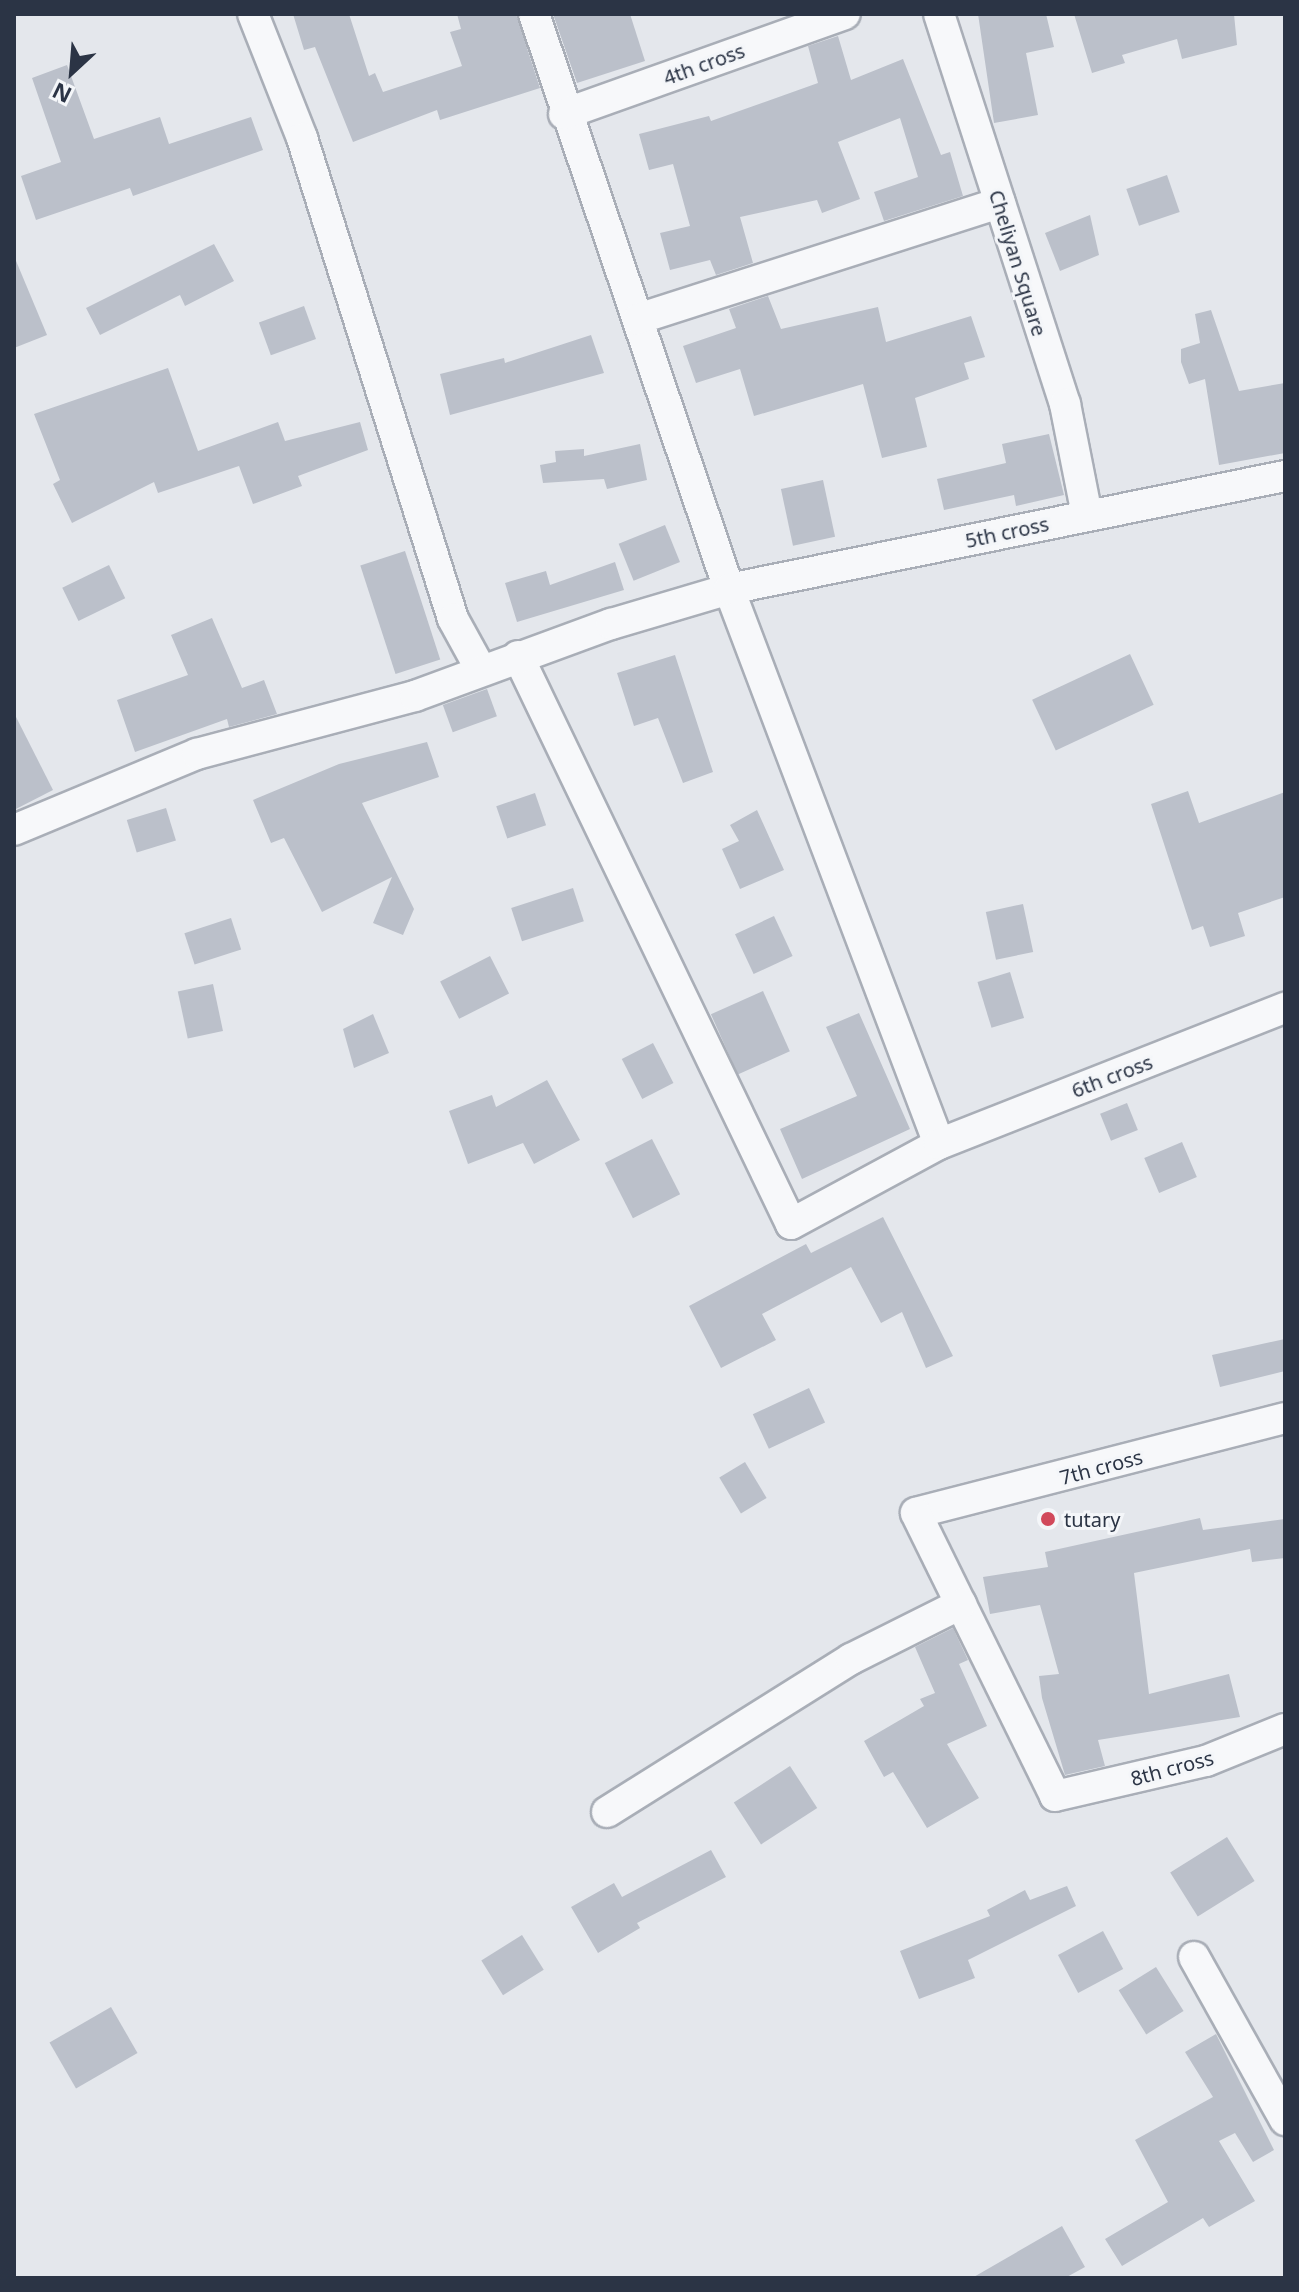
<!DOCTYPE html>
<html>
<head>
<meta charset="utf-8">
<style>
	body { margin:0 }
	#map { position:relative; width:1299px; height:2292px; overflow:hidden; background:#e4e7ec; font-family:"Noto Sans",sans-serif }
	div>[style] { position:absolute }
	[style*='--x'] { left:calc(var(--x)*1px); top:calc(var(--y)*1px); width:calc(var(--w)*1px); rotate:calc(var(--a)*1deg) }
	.building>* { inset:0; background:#bbc0ca; transform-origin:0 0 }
	.roads { filter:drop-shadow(2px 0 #a9aeb7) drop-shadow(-2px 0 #a9aeb7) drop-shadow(0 2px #a9aeb7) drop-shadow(0 -2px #a9aeb7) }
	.street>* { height:30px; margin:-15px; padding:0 15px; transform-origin:15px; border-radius:15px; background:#f7f8fa }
	.dots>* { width:22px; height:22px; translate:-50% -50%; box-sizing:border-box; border:4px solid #f4f6f9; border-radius:50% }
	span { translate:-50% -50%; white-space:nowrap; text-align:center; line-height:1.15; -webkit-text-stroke:6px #f4f6f9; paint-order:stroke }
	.street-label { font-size:20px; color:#2b3445 }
	.poi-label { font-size:20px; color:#2b3445 }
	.left { translate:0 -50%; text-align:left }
	.frame { position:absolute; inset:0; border:16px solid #2b3445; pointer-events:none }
	.north { position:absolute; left:32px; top:32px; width:80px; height:80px; -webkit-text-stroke:6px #f4f6f9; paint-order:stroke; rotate:206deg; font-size:22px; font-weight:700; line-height:32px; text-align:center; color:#2b3445 }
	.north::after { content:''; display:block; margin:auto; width:28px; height:36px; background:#2b3445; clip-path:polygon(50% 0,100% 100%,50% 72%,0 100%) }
</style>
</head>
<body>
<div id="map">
	<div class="building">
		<div style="clip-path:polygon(293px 14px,349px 14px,369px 76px,375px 73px,383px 92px,462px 66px,450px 32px,461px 29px,457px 14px,516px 14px,540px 88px,440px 120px,437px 110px,353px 142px,315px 47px,304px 50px)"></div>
		<div style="clip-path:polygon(553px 14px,630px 14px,645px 61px,577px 83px)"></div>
		<div style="clip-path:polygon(978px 14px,1046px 14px,1054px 47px,1026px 53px,1038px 115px,994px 123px)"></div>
		<div style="clip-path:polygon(1074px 14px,1234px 14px,1237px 45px,1182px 59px,1177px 39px,1122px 55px,1125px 63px,1092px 73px)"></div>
		<div style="clip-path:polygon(838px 36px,851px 80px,903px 59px,941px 155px,950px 152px,963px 196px,884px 221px,874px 192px,918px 177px,900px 118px,838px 142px,860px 199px,822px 213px,817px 200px,740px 217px,753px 263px,716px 275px,710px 260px,670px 270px,660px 233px,690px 226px,673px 164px,649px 170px,639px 134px,709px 116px,711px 121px,818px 83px,808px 46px)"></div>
		<div style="clip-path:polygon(67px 65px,94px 139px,160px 117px,169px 144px,251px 117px,263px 150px,133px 196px,130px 188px,36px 220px,21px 176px,61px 162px,32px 78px)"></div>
		<div style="left:1167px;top:175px;width:39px;height:43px;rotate:71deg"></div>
		<div style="clip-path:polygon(1090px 215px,1099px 255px,1060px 271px,1045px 233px)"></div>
		<div style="clip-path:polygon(214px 244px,234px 281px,185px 306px,180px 295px,100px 335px,86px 308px)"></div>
		<div style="clip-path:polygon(14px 256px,47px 335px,14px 348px)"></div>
		<div style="clip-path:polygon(768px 296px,781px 329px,878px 307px,886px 342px,971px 316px,985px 357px,964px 363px,969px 379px,915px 398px,927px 447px,882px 458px,863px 384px,754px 416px,740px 369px,696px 383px,683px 346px,736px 328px,729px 309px)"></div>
		<div style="left:304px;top:306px;width:35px;height:48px;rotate:70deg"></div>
		<div style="clip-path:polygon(1211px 310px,1239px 391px,1285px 383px,1285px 453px,1219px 465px,1205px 379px,1189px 384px,1181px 362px,1181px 349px,1200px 343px,1195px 314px)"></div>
		<div style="clip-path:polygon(591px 335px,604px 373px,450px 415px,440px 374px,504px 358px,505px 363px)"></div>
		<div style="clip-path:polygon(168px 368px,198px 451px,278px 422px,285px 441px,360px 422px,368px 450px,298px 476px,302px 486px,253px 504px,239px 466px,158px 493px,154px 482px,72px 523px,53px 484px,60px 480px,34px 414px)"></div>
		<div style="clip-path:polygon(1049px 434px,1064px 495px,1016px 506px,1014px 495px,944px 510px,937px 479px,1006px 463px,1002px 444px)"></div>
		<div style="clip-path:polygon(640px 444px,647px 480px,607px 489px,604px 479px,543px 483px,540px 465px,556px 462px,555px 451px,584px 449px,584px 456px)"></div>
		<div style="left:823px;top:480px;width:58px;height:43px;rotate:78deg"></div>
		<div style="left:665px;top:525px;width:40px;height:50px;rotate:68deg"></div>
		<div style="left:405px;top:551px;width:114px;height:47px;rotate:72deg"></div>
		<div style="clip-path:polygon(615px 562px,624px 590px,517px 622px,505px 583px,546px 571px,550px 585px)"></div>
		<div style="left:109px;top:565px;width:37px;height:52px;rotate:64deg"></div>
		<div style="clip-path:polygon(212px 618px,242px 688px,264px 680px,277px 714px,229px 727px,227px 719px,135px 752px,117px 700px,188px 675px,171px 635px)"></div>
		<div style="left:1130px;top:654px;width:56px;height:108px;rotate:65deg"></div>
		<div style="clip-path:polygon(675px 655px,713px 772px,683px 783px,658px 718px,634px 726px,617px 673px)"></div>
		<div style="left:487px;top:689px;width:29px;height:47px;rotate:70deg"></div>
		<div style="clip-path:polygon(14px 713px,53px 790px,14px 810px)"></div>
		<div style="clip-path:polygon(427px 742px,439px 777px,362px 803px,414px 909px,403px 935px,373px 923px,392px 877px,322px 912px,284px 838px,271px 843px,253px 800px,339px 764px)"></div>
		<div style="clip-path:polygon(1188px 791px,1199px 823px,1285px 792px,1285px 897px,1238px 913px,1245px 936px,1210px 947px,1203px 926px,1192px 930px,1151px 804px)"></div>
		<div style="left:535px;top:793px;width:34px;height:41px;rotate:71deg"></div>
		<div style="left:166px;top:808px;width:34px;height:41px;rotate:73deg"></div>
		<div style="clip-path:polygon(757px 810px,784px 870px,740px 889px,722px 849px,739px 841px,730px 825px)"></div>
		<div style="left:573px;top:888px;width:35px;height:65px;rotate:72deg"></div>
		<div style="left:1023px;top:904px;width:49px;height:38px;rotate:78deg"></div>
		<div style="left:774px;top:916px;width:44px;height:43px;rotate:65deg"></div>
		<div style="left:231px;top:918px;width:33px;height:49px;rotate:72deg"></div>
		<div style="left:490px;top:956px;width:42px;height:56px;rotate:63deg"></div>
		<div style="left:1010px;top:972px;width:48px;height:34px;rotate:73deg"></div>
		<div style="left:213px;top:984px;width:48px;height:36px;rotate:78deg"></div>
		<div style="left:763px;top:991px;width:66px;height:57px;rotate:66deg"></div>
		<div style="clip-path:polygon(859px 1013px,910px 1129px,802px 1179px,780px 1129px,857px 1096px,826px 1027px)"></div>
		<div style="clip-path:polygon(373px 1014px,389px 1053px,354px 1068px,343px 1029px)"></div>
		<div style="left:653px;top:1043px;width:45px;height:35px;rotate:63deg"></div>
		<div style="clip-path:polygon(547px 1080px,580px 1140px,534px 1164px,523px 1143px,468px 1164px,449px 1111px,492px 1095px,496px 1107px)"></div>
		<div style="left:1127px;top:1103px;width:29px;height:29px;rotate:68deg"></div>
		<div style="left:652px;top:1139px;width:62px;height:53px;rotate:63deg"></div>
		<div style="left:1182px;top:1142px;width:38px;height:41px;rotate:67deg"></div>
		<div style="clip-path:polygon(883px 1217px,953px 1356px,926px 1368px,902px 1312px,881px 1323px,851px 1267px,762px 1314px,776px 1340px,721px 1368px,689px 1306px,806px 1244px,811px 1253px)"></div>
		<div style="clip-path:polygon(1285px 1339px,1285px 1371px,1220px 1387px,1212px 1355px)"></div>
		<div style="left:809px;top:1388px;width:38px;height:62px;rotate:65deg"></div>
		<div style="left:745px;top:1462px;width:42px;height:30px;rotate:59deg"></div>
		<div style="clip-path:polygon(1200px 1518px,1203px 1530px,1285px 1519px,1285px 1558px,1252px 1562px,1250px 1549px,1134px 1573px,1149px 1694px,1229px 1674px,1240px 1717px,1098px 1740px,1105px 1766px,1065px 1775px,1042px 1698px,1039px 1676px,1059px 1674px,1040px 1605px,990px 1614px,983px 1577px,1048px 1567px,1045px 1552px)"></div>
		<div style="clip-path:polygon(953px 1628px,968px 1660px,959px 1664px,987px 1726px,947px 1744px,979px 1798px,927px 1828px,893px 1772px,884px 1777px,864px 1741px,924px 1706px,920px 1699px,935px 1693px,915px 1647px)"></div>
		<div style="left:790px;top:1766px;width:50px;height:67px;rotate:57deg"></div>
		<div style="left:1227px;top:1837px;width:52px;height:67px;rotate:58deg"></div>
		<div style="clip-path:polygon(711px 1850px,726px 1877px,637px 1923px,640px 1928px,598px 1953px,571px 1907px,614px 1883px,622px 1897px)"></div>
		<div style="clip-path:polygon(1067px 1886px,1076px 1906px,968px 1960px,975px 1978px,919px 1999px,900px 1951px,990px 1916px,987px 1910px,1025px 1890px,1030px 1900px)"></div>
		<div style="left:1103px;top:1931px;width:43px;height:51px;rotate:62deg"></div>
		<div style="left:522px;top:1935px;width:41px;height:48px;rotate:58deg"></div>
		<div style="left:1156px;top:1967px;width:52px;height:44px;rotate:58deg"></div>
		<div style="left:111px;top:2007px;width:53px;height:71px;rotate:60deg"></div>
		<div style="clip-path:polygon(1216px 2034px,1274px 2150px,1253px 2162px,1235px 2133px,1219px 2141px,1255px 2201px,1209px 2227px,1203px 2218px,1122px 2266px,1105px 2239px,1168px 2202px,1135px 2140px,1213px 2097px,1185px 2052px)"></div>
		<div style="clip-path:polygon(1062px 2226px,1085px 2267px,1065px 2278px,972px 2278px)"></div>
	</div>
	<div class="roads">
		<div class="street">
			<div style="--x:253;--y:14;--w:133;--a:68.4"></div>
			<div style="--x:302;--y:138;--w:504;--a:72.57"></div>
			<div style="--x:453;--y:619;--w:58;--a:61.2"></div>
			<div style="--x:534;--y:14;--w:607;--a:71.27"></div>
			<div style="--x:729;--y:589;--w:593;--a:69.27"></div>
			<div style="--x:939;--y:14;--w:410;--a:72.1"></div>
			<div style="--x:1065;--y:404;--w:113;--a:78.8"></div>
			<div style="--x:564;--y:114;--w:298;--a:-19.6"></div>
			<div style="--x:638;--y:319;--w:380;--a:-17.8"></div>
			<div style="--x:518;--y:656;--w:630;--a:64.33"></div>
			<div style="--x:791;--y:1224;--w:168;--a:-28.4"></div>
			<div style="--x:939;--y:1144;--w:372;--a:-21.5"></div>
			<div style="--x:14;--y:830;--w:198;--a:-22.6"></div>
			<div style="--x:197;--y:754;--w:226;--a:-14.9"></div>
			<div style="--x:415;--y:696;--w:209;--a:-20.2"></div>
			<div style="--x:611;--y:624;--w:123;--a:-16.5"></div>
			<div style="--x:729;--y:589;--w:567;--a:-11.49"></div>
			<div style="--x:1285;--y:1418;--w:381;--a:165.6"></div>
			<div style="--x:916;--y:1513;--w:315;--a:63.8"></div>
			<div style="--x:1055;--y:1796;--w:155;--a:-13.1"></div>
			<div style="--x:1206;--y:1761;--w:85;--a:-22.1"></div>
			<div style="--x:607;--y:1812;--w:288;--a:-32.1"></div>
			<div style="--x:851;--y:1659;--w:123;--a:-26.6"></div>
			<div style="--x:1194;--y:1957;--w:187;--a:60.8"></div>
		</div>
	</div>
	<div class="dots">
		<div style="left:1048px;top:1519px;background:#d1495b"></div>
	</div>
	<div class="street-label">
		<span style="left:704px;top:64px;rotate:-20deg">4th cross</span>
		<span style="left:1018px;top:263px;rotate:73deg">Cheliyan Square</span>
		<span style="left:1007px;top:532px;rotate:-12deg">5th cross</span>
		<span style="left:1112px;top:1076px;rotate:-21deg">6th cross</span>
		<span style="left:1101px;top:1467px;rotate:-15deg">7th cross</span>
		<span style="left:1172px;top:1768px;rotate:-15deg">8th cross</span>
	</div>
	<div class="poi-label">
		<span class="left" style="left:1064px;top:1519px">tutary</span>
	</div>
	<div class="frame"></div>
	<div class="north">N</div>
</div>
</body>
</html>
